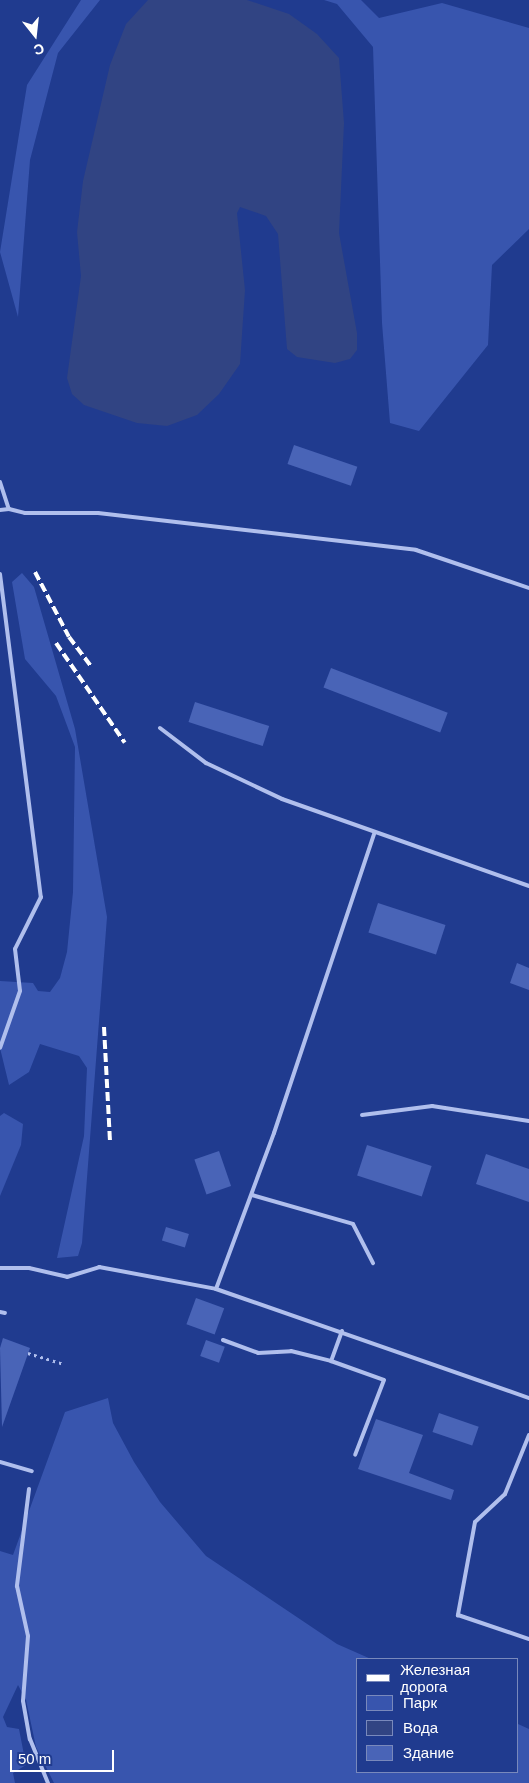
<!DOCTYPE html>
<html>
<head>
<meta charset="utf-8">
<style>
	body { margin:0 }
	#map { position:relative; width:529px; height:1783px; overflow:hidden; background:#203b8f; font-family:Helvetica,sans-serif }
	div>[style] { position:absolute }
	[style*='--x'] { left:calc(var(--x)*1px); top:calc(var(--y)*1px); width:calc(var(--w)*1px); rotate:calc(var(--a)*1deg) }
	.green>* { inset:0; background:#3855ae }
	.water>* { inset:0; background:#314483 }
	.building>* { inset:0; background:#4964b7; transform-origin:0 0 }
	.path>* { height:2.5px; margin-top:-1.25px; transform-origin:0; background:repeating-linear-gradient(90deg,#b0bfed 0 2.5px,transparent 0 6.5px) }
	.service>* { height:4px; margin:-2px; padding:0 2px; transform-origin:2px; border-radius:2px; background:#b0bfed }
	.rail>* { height:4px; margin-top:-2px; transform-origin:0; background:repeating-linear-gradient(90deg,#fff 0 9px,transparent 0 13px) }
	span { translate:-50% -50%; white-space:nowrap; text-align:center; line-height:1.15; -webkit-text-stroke:4px #203b8f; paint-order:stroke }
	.legend { position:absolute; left:356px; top:1658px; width:162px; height:115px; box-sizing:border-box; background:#203b8f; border:1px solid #7989bc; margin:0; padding:6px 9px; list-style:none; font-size:15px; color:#fff }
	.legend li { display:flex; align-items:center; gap:10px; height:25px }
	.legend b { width:25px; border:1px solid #7989bc }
	.north { position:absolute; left:10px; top:10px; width:50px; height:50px; -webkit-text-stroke:4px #203b8f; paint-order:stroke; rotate:164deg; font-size:14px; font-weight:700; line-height:20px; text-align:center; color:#fff }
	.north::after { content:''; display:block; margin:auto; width:18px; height:22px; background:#fff; clip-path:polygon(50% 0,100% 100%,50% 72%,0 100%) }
	.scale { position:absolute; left:10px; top:1750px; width:104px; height:22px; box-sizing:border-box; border:2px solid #fff; border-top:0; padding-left:6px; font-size:15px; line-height:18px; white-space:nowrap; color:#fff; -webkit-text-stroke:4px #203b8f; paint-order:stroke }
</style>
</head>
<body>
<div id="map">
	<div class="green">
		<div style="clip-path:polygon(81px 0,100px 0,58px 53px,30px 160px,18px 317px,0 252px,27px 85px)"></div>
		<div style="clip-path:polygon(324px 0,361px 0,379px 18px,442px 3px,529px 28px,529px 229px,492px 265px,488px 345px,419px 431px,390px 423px,382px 323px,373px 47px,337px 4px)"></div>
		<div style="clip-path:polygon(22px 573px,34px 587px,75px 729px,107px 917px,82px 1243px,78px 1256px,57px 1258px,84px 1136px,87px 1068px,79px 1056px,40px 1044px,29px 1072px,9px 1085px,0 1048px,0 981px,33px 983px,38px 991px,50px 992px,60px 978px,67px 952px,73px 892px,75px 747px,56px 696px,25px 659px,12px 582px)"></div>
		<div style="clip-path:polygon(4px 1113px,23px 1124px,21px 1145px,0 1196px,0 1116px)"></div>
		<div style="clip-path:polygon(108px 1398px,113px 1423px,134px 1462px,160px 1502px,206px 1556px,337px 1644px,371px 1659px,358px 1659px,358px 1772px,518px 1772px,518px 1724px,529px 1729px,529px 1783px,54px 1783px,36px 1747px,26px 1700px,18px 1685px,3px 1717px,7px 1727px,19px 1729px,26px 1765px,13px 1773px,15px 1783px,0 1783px,0 1551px,13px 1555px,65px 1412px)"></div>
	</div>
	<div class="water">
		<div style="clip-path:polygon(148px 0,247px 0,289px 14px,317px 34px,339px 58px,344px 123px,339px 233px,357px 333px,357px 350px,350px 359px,335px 363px,297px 357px,287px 349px,278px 234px,266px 216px,240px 207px,237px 213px,245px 290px,240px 364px,219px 394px,197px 415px,167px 426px,137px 423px,84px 405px,72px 394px,67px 378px,81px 276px,77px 232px,83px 181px,110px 65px,126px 24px)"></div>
	</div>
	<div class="building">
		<div style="left:294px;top:445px;width:67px;height:20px;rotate:19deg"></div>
		<div style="left:331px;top:668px;width:125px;height:21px;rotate:21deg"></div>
		<div style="left:195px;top:702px;width:78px;height:21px;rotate:18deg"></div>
		<div style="left:378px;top:903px;width:71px;height:31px;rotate:18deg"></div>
		<div style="clip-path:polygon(517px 963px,529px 968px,529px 990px,510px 983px)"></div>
		<div style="left:367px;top:1145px;width:68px;height:32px;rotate:18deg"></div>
		<div style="left:219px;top:1151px;width:37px;height:26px;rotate:71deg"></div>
		<div style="clip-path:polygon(486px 1154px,529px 1169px,529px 1202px,476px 1184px)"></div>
		<div style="left:166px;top:1227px;width:24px;height:14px;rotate:17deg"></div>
		<div style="left:196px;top:1298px;width:30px;height:28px;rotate:20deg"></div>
		<div style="clip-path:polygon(3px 1338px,30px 1348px,2px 1427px,0 1348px)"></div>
		<div style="left:206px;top:1340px;width:20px;height:17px;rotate:20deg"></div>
		<div style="left:439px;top:1413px;width:42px;height:20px;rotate:19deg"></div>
		<div style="clip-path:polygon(376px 1419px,423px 1435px,409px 1473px,454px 1490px,451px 1500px,358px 1469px)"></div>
	</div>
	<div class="path">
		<div style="--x:28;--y:1353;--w:38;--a:17"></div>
	</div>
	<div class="service">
		<div style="--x:0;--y:482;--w:28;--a:72"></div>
		<div style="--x:9;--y:509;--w:16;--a:14"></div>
		<div style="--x:25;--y:513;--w:73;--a:0"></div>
		<div style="--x:98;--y:513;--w:320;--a:6.6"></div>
		<div style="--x:416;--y:550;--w:119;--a:18.6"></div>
		<div style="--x:0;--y:510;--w:9;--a:-6"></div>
		<div style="--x:0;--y:574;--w:326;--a:82.8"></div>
		<div style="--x:41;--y:897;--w:58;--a:116.6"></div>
		<div style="--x:15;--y:949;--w:42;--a:83.2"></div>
		<div style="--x:20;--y:991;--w:60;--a:109.3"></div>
		<div style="--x:160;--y:728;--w:58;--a:37.3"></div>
		<div style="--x:206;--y:763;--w:84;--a:25.3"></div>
		<div style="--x:282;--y:799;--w:262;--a:19.4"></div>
		<div style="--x:362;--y:1115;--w:71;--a:-7.3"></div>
		<div style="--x:432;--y:1106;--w:98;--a:8.8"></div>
		<div style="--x:252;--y:1195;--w:105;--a:16"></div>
		<div style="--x:353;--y:1224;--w:44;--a:62.9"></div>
		<div style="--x:0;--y:1268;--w:29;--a:0"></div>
		<div style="--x:29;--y:1268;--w:39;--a:13"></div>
		<div style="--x:67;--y:1277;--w:34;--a:-17"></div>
		<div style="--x:99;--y:1267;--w:119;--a:10.6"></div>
		<div style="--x:216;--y:1289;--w:331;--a:19.2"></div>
		<div style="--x:216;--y:1289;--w:166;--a:-69.6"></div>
		<div style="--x:274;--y:1133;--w:315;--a:-71.5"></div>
		<div style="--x:0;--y:1312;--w:5;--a:11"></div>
		<div style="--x:342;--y:1331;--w:32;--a:110"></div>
		<div style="--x:331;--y:1361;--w:56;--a:19.7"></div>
		<div style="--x:384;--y:1380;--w:80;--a:111.1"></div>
		<div style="--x:223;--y:1340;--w:37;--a:20"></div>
		<div style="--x:258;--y:1353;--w:33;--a:-3"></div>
		<div style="--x:291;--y:1351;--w:41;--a:14"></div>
		<div style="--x:529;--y:1435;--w:64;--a:112.1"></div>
		<div style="--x:505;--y:1494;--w:41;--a:137"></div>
		<div style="--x:475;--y:1522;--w:95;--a:100.4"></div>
		<div style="--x:458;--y:1615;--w:75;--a:18.7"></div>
		<div style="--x:0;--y:1462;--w:33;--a:16"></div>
		<div style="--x:29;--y:1489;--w:98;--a:97.1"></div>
		<div style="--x:17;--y:1586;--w:51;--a:77.6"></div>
		<div style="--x:28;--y:1636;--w:65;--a:94.4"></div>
		<div style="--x:23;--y:1701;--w:39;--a:80"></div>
		<div style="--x:30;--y:1739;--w:48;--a:67.8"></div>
	</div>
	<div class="rail">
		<div style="--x:35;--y:572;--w:73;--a:62.4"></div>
		<div style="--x:69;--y:637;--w:36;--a:53"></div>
		<div style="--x:56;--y:643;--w:121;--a:55.4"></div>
		<div style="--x:104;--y:1027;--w:114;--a:87"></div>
	</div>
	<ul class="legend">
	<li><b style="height:6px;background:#fff"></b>Железная дорога</li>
	<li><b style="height:14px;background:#3855ae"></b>Парк</li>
	<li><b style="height:14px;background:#314483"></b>Вода</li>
	<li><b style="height:14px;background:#4964b7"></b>Здание</li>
	</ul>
	<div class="north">С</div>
	<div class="scale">50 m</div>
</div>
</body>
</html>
